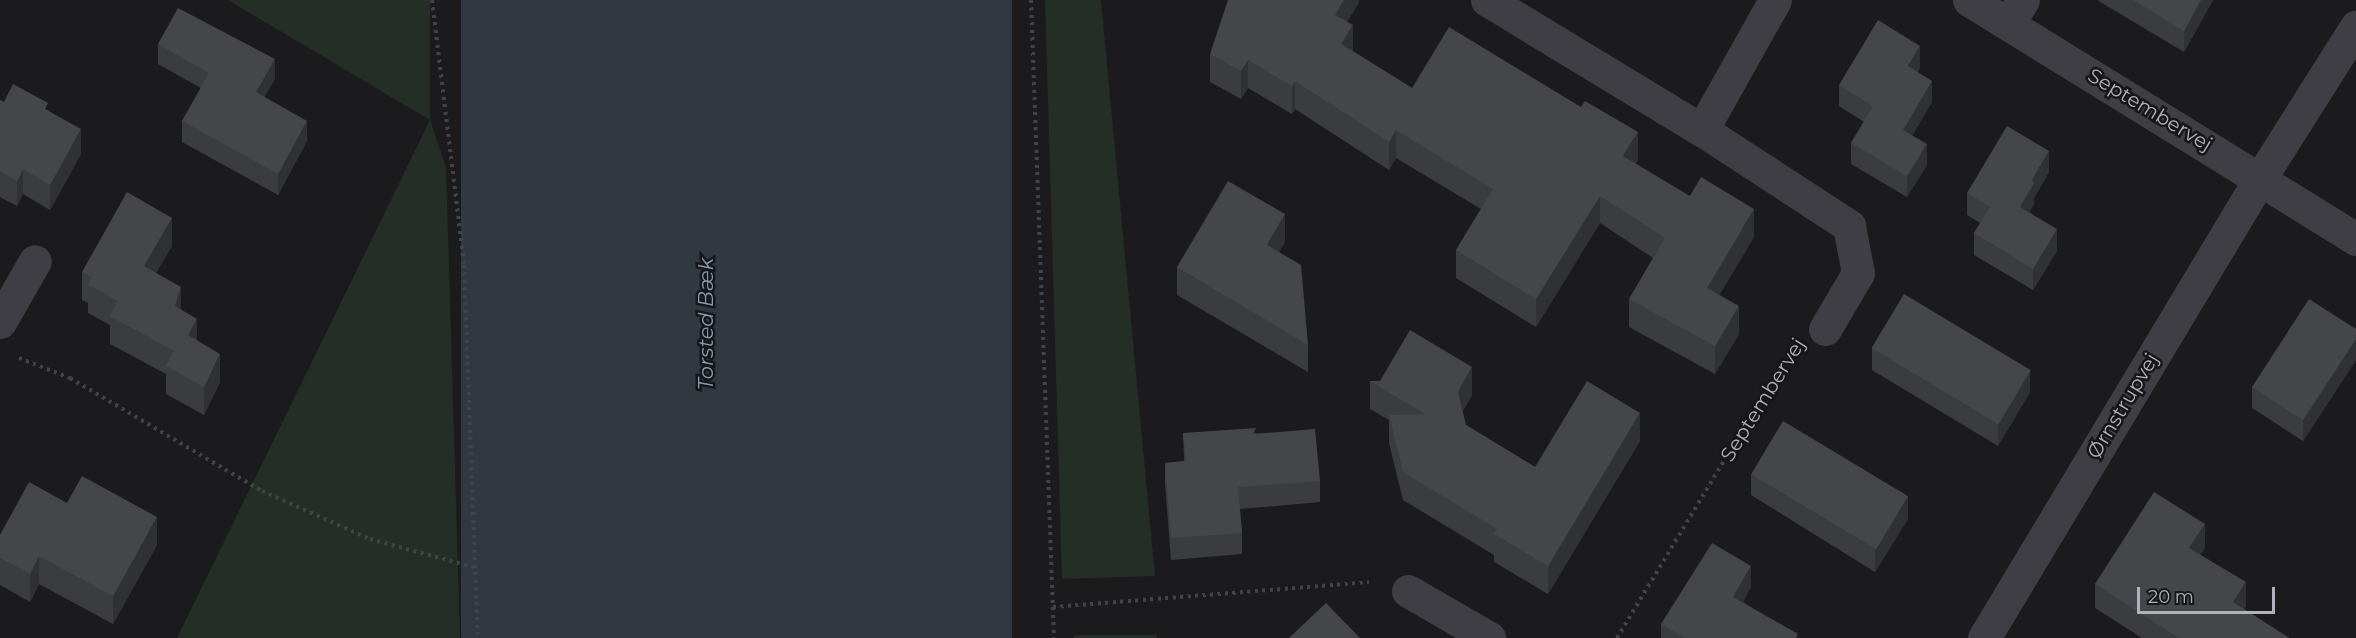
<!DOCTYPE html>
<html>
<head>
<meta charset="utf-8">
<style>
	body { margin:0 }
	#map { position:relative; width:2356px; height:638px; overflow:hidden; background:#1b1b1d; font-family:Montserrat,sans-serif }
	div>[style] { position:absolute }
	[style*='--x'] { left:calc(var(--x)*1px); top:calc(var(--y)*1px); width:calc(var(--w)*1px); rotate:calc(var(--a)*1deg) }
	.green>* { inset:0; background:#252d27; transform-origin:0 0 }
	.water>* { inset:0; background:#323840; transform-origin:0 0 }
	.path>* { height:4px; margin-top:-2px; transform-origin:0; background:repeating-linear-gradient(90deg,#424349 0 3px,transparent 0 7.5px) }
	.minor>* { height:33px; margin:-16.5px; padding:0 16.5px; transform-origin:16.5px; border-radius:16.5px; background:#3e3e44 }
	.wall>* { inset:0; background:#3b3c40 }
	.shaded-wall>* { inset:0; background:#303134 }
	.building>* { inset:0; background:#45464a; transform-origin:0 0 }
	span { translate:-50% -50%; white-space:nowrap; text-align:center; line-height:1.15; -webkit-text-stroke:5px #161618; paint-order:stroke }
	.street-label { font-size:20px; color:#afb1bb }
	.water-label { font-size:21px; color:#899ab2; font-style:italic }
	.scale { position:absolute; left:2137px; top:587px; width:138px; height:27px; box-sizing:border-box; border:3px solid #afb1bb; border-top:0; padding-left:8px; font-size:18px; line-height:21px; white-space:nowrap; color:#afb1bb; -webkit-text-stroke:4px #161618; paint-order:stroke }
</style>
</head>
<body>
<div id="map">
	<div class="green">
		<div style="clip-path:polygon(228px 0,430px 0,430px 120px,446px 167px,460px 638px,177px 638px,430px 120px)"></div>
		<div style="clip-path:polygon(1045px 0,1101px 0,1155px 576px,1062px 579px)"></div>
		<div style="left:1074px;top:635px;width:83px;height:4px"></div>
	</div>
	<div class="water">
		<div style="left:461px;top:0;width:551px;height:638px"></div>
	</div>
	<div class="path">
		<div style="--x:432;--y:0;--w:267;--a:83.1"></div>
		<div style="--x:464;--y:265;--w:373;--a:87.9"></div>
		<div style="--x:1031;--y:0;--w:638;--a:87.94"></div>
		<div style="--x:19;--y:358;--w:55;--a:21.4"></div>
		<div style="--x:70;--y:378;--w:223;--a:30.5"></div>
		<div style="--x:262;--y:491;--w:118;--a:24"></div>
		<div style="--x:370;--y:539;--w:111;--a:15.2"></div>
		<div style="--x:1053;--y:607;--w:317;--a:-4.5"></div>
		<div style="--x:1617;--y:638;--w:335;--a:-58.9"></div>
	</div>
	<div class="minor">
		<div style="--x:1487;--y:0;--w:251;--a:31.2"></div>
		<div style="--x:1702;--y:130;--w:176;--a:33.1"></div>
		<div style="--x:1849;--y:226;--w:48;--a:79.2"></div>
		<div style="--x:1858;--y:273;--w:65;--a:120.5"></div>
		<div style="--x:1969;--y:0;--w:455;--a:31.7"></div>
		<div style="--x:2008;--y:24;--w:28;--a:-58"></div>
		<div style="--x:1702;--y:130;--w:149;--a:-60.7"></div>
		<div style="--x:0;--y:322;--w:70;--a:-60.2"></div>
		<div style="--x:1408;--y:591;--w:94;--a:30.1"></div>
		<div style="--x:1984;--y:638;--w:538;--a:-59"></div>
		<div style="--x:2261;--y:177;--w:178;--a:-57.7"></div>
	</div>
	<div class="wall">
		<div style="clip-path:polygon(1359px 0,1359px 2px,1347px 22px,1353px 51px,1412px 88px,1638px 160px,1635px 164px,1754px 237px,1719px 295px,1739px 334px,1715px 374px,1629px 327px,1629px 299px,1653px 258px,1600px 223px,1536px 327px,1456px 278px,1456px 250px,1481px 209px,1396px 158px,1389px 170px,1295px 109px,1292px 114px,1248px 88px,1241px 99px,1210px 82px,1210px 54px)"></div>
		<div style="clip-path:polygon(2097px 0,2213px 0,2184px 52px)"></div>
		<div style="clip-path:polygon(158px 44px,275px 79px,264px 97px,307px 141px,278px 195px,182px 142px,182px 121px,201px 88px,158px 64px)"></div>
		<div style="clip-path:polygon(1920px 67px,1918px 72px,1932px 102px,1912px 136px,1927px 165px,1907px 197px,1851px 164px,1851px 143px,1864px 122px,1839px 106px,1839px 85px)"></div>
		<div style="clip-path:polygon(0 100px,4px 102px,48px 110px,81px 154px,50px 210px,23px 194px,17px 206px,0 197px)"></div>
		<div style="clip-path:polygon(2049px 172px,2034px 198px,2034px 204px,2029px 213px,2057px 251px,2033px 290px,1974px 255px,1974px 233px,1980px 223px,1967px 215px,1967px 193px)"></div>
		<div style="clip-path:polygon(1285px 242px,1279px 252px,1308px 345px,1308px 372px,1177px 295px,1177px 267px)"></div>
		<div style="clip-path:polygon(172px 246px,156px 273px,181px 310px,220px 382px,204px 415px,166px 394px,166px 374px,110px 344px,110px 325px,88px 313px,88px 303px,82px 300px,82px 272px)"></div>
		<div style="clip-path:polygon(2356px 329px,2356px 360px,2303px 441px,2252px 408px,2252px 387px)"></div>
		<div style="clip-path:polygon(1872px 348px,2030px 392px,1998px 446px,1872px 370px)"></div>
		<div style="clip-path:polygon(1370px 381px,1472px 395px,1462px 412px,1466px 425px,1535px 467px,1640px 441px,1548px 594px,1494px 562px,1494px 555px,1403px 500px,1389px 443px,1389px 420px,1370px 409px)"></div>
		<div style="clip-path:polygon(1183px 433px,1256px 433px,1320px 481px,1320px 502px,1240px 509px,1242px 533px,1242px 554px,1171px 560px,1165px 484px,1165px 463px,1184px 461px)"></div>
		<div style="clip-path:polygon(1751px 474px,1908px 519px,1875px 572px,1751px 495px)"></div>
		<div style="clip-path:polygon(67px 503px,157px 545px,113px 624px,39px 584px,30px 602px,0 585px,0 535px)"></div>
		<div style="clip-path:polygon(2205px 548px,2200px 555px,2246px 606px,2244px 609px,2289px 638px,2142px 638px,2095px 608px,2095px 584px)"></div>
		<div style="clip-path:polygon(1751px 587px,1743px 602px,1798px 638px,1661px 638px,1661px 624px)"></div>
	</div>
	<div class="shaded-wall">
		<div style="clip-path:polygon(1344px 0,1359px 0,1359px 2px,1335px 42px,1335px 15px)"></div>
		<div style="clip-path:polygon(2201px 0,2213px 0,2184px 52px,2184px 31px)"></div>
		<div style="clip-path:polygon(1353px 25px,1353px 53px,1341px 44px)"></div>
		<div style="clip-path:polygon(1920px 46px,1920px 67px,1908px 88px,1908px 66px)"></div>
		<div style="clip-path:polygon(275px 59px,275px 79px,256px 112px,256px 92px)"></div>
		<div style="clip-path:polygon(1248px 60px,1248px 88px,1241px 99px,1241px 71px)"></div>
		<div style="clip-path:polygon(1295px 81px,1295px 109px,1292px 114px,1292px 86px)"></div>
		<div style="clip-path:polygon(1932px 81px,1932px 102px,1903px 151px,1903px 130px)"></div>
		<div style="clip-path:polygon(307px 121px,307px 141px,278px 195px,278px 174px)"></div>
		<div style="clip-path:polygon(81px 129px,81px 154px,50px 210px,50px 185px)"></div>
		<div style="clip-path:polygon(1396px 130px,1396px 158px,1389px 170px,1389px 142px)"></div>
		<div style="clip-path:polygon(1638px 132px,1638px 160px,1623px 184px,1623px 156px)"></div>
		<div style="clip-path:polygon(1927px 144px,1927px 165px,1907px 197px,1907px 176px)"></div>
		<div style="clip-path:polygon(2049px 151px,2049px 172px,2034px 198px,2034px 204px,2020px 229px,2020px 207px,2032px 180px)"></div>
		<div style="clip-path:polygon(23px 169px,23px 194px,17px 206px,17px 181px)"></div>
		<div style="clip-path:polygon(1600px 196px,1600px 223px,1536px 327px,1536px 299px)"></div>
		<div style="clip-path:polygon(1754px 209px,1754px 237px,1707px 316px,1707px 288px)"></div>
		<div style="clip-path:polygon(1285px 214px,1285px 242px,1267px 273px,1267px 245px)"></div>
		<div style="clip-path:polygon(172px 218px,172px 246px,144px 294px,144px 266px)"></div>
		<div style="clip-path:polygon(2057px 229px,2057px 251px,2033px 290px,2033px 269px)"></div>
		<div style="clip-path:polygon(181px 287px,181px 315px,175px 306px)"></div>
		<div style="clip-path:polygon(1739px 306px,1739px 334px,1715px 374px,1715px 346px)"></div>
		<div style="clip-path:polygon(197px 319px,197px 346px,188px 335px)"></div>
		<div style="clip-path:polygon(2356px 339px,2356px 360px,2303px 441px,2303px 420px)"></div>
		<div style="clip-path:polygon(220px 354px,220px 382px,204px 415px,204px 387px)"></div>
		<div style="clip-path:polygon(1472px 367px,1472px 395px,1458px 420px,1458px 392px)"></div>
		<div style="clip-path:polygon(2030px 371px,2030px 392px,1998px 446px,1998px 425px)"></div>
		<div style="clip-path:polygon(1640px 413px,1640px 441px,1548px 594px,1548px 566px)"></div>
		<div style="clip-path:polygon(1908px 497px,1908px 519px,1875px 572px,1875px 550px)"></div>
		<div style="clip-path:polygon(157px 517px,157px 545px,113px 624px,113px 596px)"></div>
		<div style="clip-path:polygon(2205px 524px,2205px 548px,2189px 572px,2189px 548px)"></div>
		<div style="clip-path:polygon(39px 556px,39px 584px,30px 602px,30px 574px)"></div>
		<div style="clip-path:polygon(1751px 566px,1751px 587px,1733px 618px,1733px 597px)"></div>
		<div style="clip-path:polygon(2246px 582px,2246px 606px,2233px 626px,2233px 602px)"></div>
	</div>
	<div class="building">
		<div style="clip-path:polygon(1228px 0,1344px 0,1335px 15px,1353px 25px,1341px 44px,1412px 88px,1449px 27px,1581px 107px,1585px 101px,1638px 132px,1623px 156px,1690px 196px,1701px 177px,1754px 209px,1707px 288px,1739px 306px,1715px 346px,1629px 299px,1665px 238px,1600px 196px,1536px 299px,1456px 250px,1493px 189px,1396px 130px,1389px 142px,1295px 81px,1292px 86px,1248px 60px,1241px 71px,1210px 54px)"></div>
		<div style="clip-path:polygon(2133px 0,2201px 0,2184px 31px)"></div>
		<div style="clip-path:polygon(178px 8px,275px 59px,256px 92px,307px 121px,278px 174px,182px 121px,209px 73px,158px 44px)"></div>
		<div style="clip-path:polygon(1878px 20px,1920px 46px,1908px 66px,1932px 81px,1903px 130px,1927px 144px,1907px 176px,1851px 143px,1873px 106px,1839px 85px)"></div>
		<div style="clip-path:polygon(13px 84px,48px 103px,45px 109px,81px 129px,50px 185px,23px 169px,17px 181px,0 171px,0 100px,4px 102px)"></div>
		<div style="clip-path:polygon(2007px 126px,2049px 151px,2032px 180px,2034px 183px,2020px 207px,2057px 229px,2033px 269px,1974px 233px,1990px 207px,1967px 193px)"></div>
		<div style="clip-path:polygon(1228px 181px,1285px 214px,1267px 245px,1301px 265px,1308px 345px,1177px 267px)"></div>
		<div style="clip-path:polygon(127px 192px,172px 218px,144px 266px,181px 287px,175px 306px,197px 319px,188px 335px,220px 354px,204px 387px,166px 366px,174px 351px,110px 316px,118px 301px,88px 285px,92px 277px,82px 272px)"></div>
		<div style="left:1904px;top:294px;width:148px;height:63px;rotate:31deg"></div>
		<div style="clip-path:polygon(2309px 299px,2356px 329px,2356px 339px,2303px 420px,2252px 387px)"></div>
		<div style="clip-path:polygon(1410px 330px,1472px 367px,1458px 392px,1466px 425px,1535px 467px,1587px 381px,1640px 413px,1548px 566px,1494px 534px,1497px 529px,1403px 472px,1389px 415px,1425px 414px,1370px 381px,1380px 381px)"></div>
		<div style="left:1783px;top:421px;width:146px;height:62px;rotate:31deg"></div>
		<div style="clip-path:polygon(1256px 428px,1253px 434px,1315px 429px,1320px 481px,1238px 487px,1242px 533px,1171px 538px,1165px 463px,1186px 461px,1183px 433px)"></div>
		<div style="clip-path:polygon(82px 476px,157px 517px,113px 596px,39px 556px,30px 574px,0 558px,0 535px,29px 482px,67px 503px)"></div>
		<div style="clip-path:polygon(2154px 492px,2205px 524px,2189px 548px,2246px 582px,2233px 602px,2289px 638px,2179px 638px,2095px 584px)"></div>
		<div style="clip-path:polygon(1712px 543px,1751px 566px,1733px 597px,1798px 634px,1796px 638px,1685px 638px,1661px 624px)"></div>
		<div style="clip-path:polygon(1326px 603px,1360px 638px,1289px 638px)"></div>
	</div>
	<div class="street-label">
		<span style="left:2150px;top:110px;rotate:31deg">Septembervej</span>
		<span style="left:1763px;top:400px;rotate:-58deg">Septembervej</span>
		<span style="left:2123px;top:406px;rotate:-59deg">Ørnstrupvej</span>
	</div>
	<div class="water-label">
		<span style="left:706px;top:324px;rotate:-90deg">Torsted Bæk</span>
	</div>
	<div class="scale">20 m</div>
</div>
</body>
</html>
